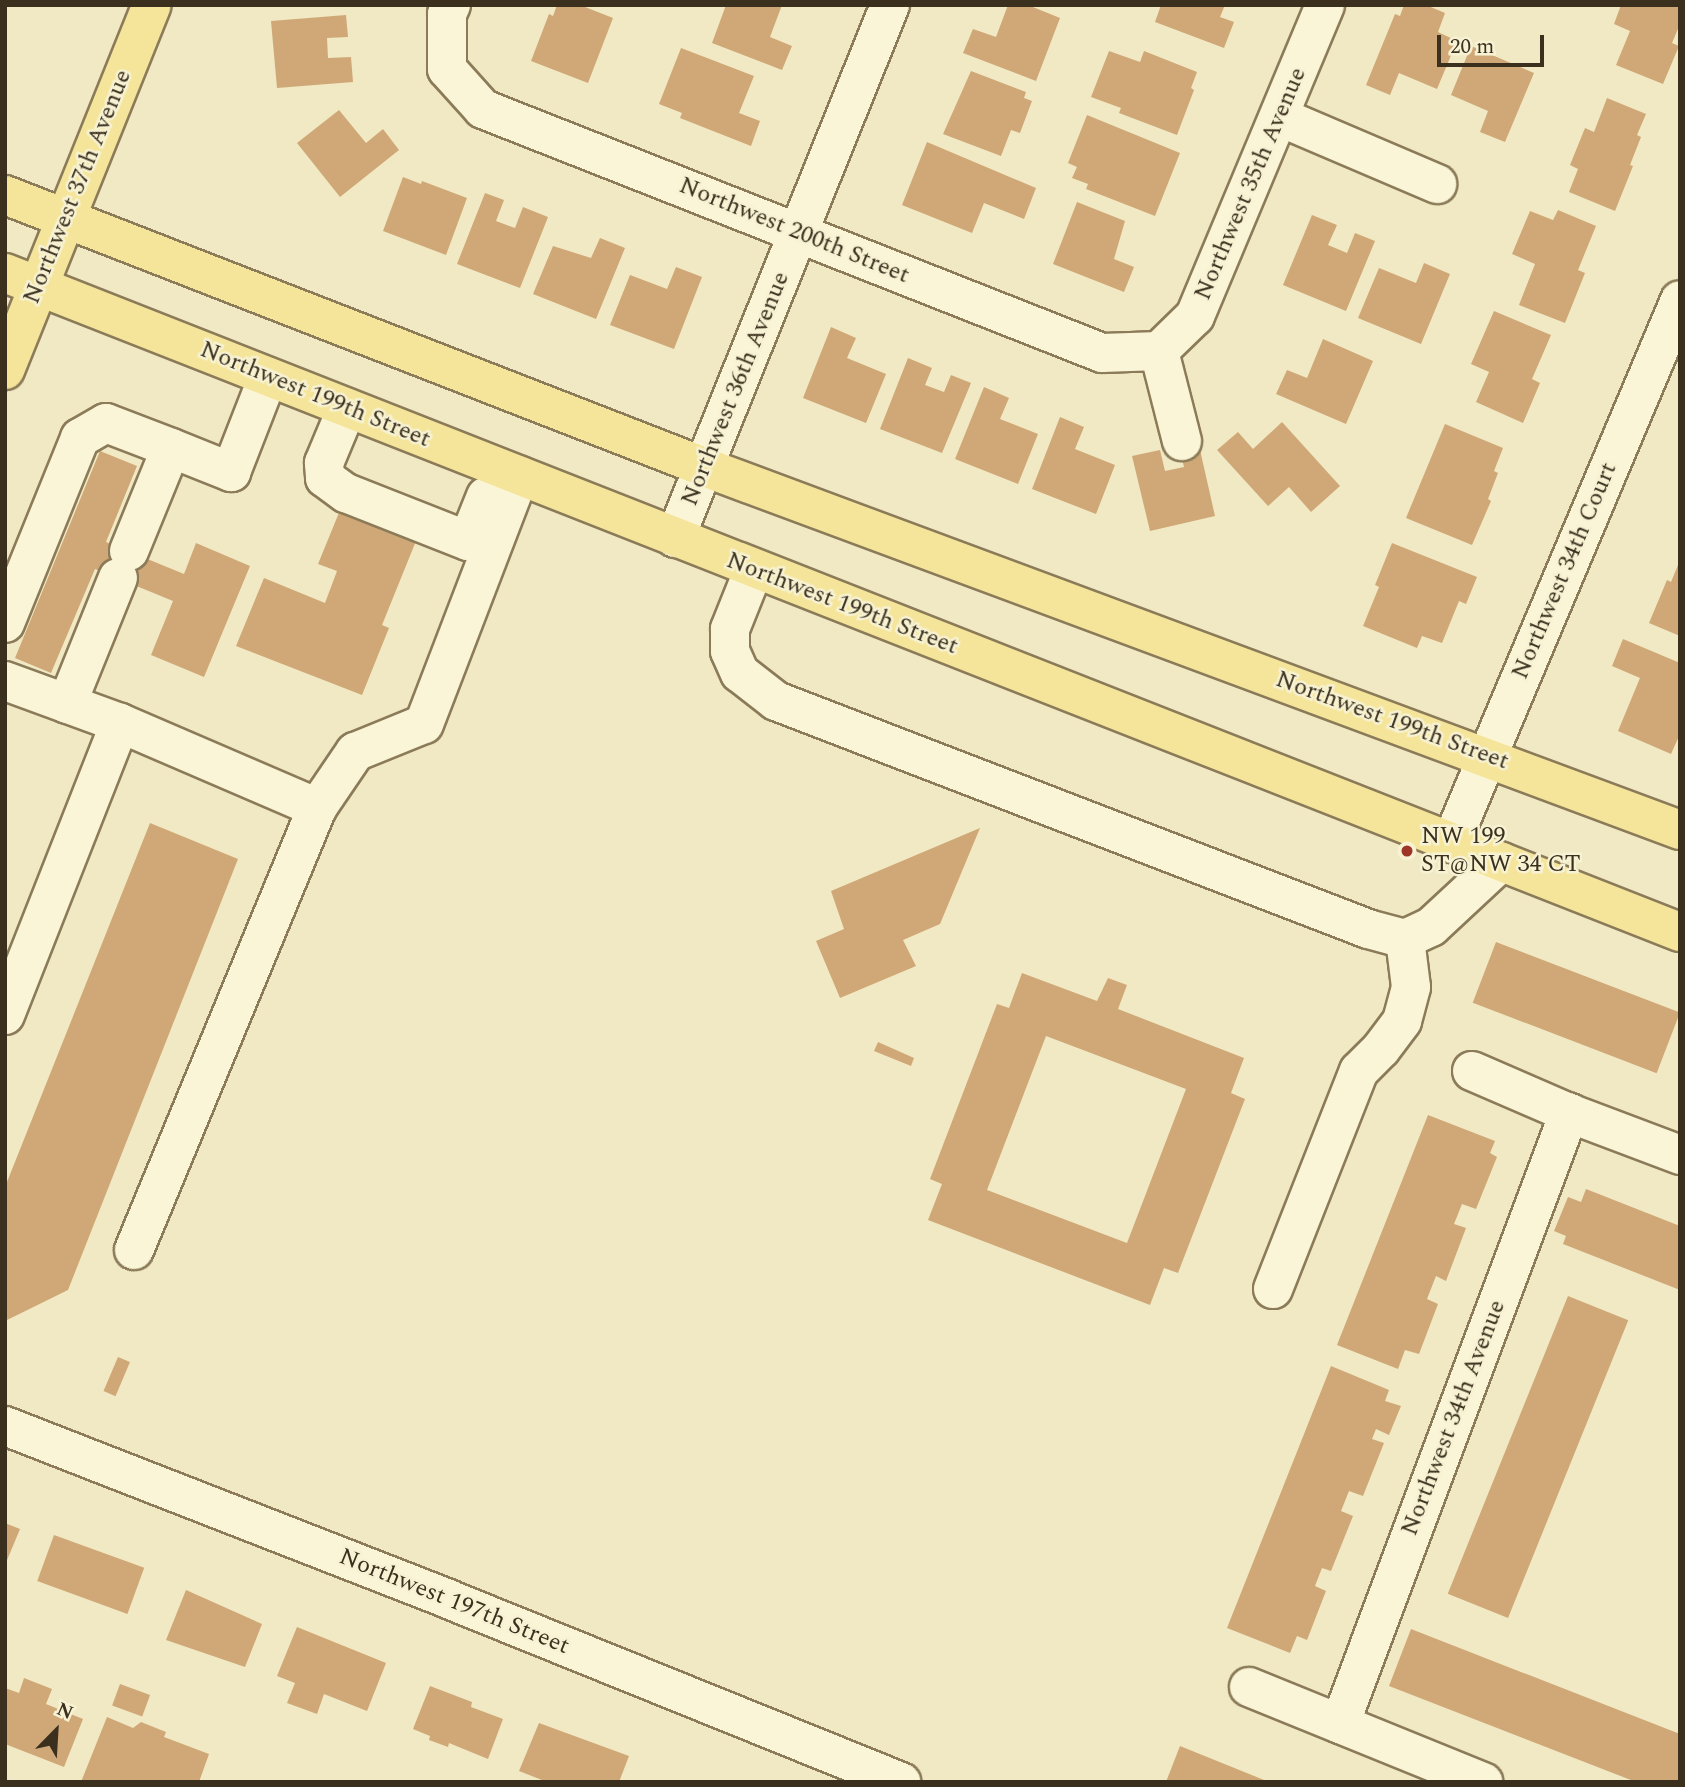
<!DOCTYPE html>
<html>
<head>
<meta charset="utf-8">
<style>
	body { margin:0 }
	#map { position:relative; width:1685px; height:1787px; overflow:hidden; background:#f0e9c3; font-family:Spectral,serif }
	div>[style] { position:absolute }
	[style*='--x'] { left:calc(var(--x)*1px); top:calc(var(--y)*1px); width:calc(var(--w)*1px); rotate:calc(var(--a)*1deg) }
	.building>* { inset:0; background:#d0a877; transform-origin:0 0 }
	.roads { filter:drop-shadow(2px 0 #8b7b59) drop-shadow(-2px 0 #8b7b59) drop-shadow(0 2px #8b7b59) drop-shadow(0 -2px #8b7b59) }
	.minor>* { height:38px; margin:-19px; padding:0 19px; transform-origin:19px; border-radius:19px; background:#faf5d7 }
	.major>* { height:38px; margin:-19px; padding:0 19px; transform-origin:19px; border-radius:19px; background:#f5e59a }
	.dots>* { width:19px; height:19px; translate:-50% -50%; box-sizing:border-box; border:4px solid #f7f2d3; border-radius:50% }
	span { translate:-50% -50%; white-space:nowrap; text-align:center; line-height:1.15; -webkit-text-stroke:5px #f7f2d3; paint-order:stroke }
	.street-label { font-size:24px; color:#3b301e }
	.poi-label { font-size:24px; color:#3b301e }
	.left { translate:0 -50%; text-align:left }
	.frame { position:absolute; inset:0; border:7px solid #3b301e; pointer-events:none }
	.north { position:absolute; left:21px; top:1696px; width:70px; height:70px; -webkit-text-stroke:5px #f7f2d3; paint-order:stroke; rotate:24deg; font-size:19px; font-weight:700; line-height:28px; text-align:center; color:#3b301e }
	.north::after { content:''; display:block; margin:auto; width:24px; height:32px; background:#3b301e; clip-path:polygon(50% 0,100% 100%,50% 72%,0 100%) }
	.scale { position:absolute; left:1437px; top:35px; width:107px; height:32px; box-sizing:border-box; border:4px solid #3b301e; border-top:0; padding-left:9px; font-size:21px; line-height:24px; white-space:nowrap; color:#3b301e; -webkit-text-stroke:5px #f7f2d3; paint-order:stroke }
</style>
</head>
<body>
<div id="map">
	<div class="building">
		<div style="clip-path:polygon(557px 5px,580px 5px,613px 18px,588px 83px,531px 61px,549px 14px,553px 16px)"></div>
		<div style="clip-path:polygon(726px 5px,782px 5px,770px 37px,792px 46px,782px 70px,712px 43px)"></div>
		<div style="clip-path:polygon(1008px 5px,1028px 5px,1060px 18px,1036px 81px,963px 53px,973px 29px,996px 37px)"></div>
		<div style="clip-path:polygon(1161px 5px,1225px 5px,1220px 17px,1234px 22px,1224px 48px,1155px 22px)"></div>
		<div style="clip-path:polygon(1404px 5px,1426px 5px,1445px 13px,1438px 32px,1457px 41px,1437px 89px,1399px 73px,1390px 95px,1366px 85px,1395px 14px,1400px 16px)"></div>
		<div style="clip-path:polygon(1621px 5px,1680px 5px,1680px 24px,1672px 43px,1679px 46px,1663px 84px,1616px 65px,1630px 31px,1614px 24px)"></div>
		<div style="clip-path:polygon(346px 15px,348px 37px,327px 38px,328px 58px,351px 57px,353px 82px,277px 88px,271px 21px)"></div>
		<div style="clip-path:polygon(1471px 46px,1534px 73px,1505px 142px,1480px 132px,1488px 111px,1451px 95px)"></div>
		<div style="clip-path:polygon(681px 48px,754px 76px,739px 113px,760px 121px,751px 146px,680px 118px,682px 113px,659px 104px)"></div>
		<div style="clip-path:polygon(1109px 51px,1140px 62px,1144px 51px,1197px 72px,1191px 88px,1194px 90px,1177px 135px,1119px 113px,1121px 108px,1091px 97px)"></div>
		<div style="clip-path:polygon(971px 71px,1026px 92px,1024px 98px,1032px 101px,1020px 133px,1011px 130px,1001px 156px,943px 134px)"></div>
		<div style="clip-path:polygon(1607px 98px,1646px 114px,1637px 135px,1641px 137px,1630px 165px,1633px 166px,1615px 211px,1569px 192px,1578px 169px,1570px 165px,1585px 128px,1594px 132px)"></div>
		<div style="clip-path:polygon(339px 110px,366px 143px,383px 129px,399px 150px,340px 197px,297px 143px)"></div>
		<div style="clip-path:polygon(1087px 115px,1180px 153px,1155px 216px,1086px 189px,1088px 184px,1072px 178px,1077px 167px,1068px 163px)"></div>
		<div style="clip-path:polygon(927px 142px,1036px 188px,1024px 219px,984px 203px,972px 233px,902px 205px)"></div>
		<div style="clip-path:polygon(403px 177px,421px 184px,422px 181px,467px 198px,446px 255px,383px 231px)"></div>
		<div style="clip-path:polygon(485px 193px,504px 200px,496px 221px,515px 228px,523px 207px,548px 217px,520px 288px,457px 264px)"></div>
		<div style="clip-path:polygon(1077px 202px,1125px 221px,1114px 259px,1134px 267px,1124px 292px,1053px 264px)"></div>
		<div style="clip-path:polygon(1558px 210px,1596px 226px,1578px 270px,1585px 273px,1565px 323px,1519px 305px,1535px 264px,1512px 254px,1530px 211px,1553px 220px)"></div>
		<div style="clip-path:polygon(1312px 215px,1337px 225px,1328px 245px,1347px 253px,1355px 233px,1375px 241px,1346px 311px,1283px 285px)"></div>
		<div style="clip-path:polygon(600px 238px,625px 248px,596px 319px,533px 294px,553px 246px,591px 258px)"></div>
		<div style="clip-path:polygon(1424px 263px,1450px 274px,1421px 344px,1358px 318px,1379px 268px,1416px 283px)"></div>
		<div style="clip-path:polygon(676px 267px,702px 277px,674px 349px,610px 325px,630px 275px,667px 289px)"></div>
		<div style="clip-path:polygon(1494px 311px,1551px 335px,1532px 379px,1540px 383px,1523px 423px,1476px 402px,1489px 372px,1471px 364px)"></div>
		<div style="clip-path:polygon(831px 327px,856px 338px,847px 358px,886px 374px,866px 423px,803px 398px)"></div>
		<div style="clip-path:polygon(1323px 339px,1373px 361px,1346px 424px,1276px 394px,1287px 370px,1307px 378px)"></div>
		<div style="clip-path:polygon(908px 358px,932px 368px,925px 385px,944px 392px,951px 375px,971px 383px,942px 453px,880px 429px)"></div>
		<div style="clip-path:polygon(984px 387px,1009px 398px,1000px 419px,1038px 434px,1018px 484px,955px 459px)"></div>
		<div style="clip-path:polygon(1060px 417px,1084px 427px,1075px 449px,1115px 465px,1096px 514px,1032px 489px)"></div>
		<div style="clip-path:polygon(1282px 422px,1340px 486px,1311px 512px,1289px 487px,1268px 506px,1217px 450px,1238px 432px,1253px 449px)"></div>
		<div style="clip-path:polygon(1445px 424px,1503px 448px,1494px 471px,1498px 473px,1488px 499px,1491px 501px,1472px 545px,1406px 518px)"></div>
		<div style="clip-path:polygon(1198px 441px,1215px 516px,1150px 531px,1132px 456px,1160px 450px,1165px 471px,1184px 467px,1179px 446px)"></div>
		<div style="clip-path:polygon(100px 451px,137px 466px,106px 542px,184px 574px,196px 543px,250px 566px,204px 677px,151px 655px,173px 601px,95px 569px,51px 673px,15px 658px)"></div>
		<div style="clip-path:polygon(345px 498px,416px 541px,382px 625px,389px 628px,362px 695px,236px 646px,264px 578px,325px 603px,337px 571px,318px 564px)"></div>
		<div style="clip-path:polygon(1392px 543px,1477px 577px,1466px 604px,1459px 601px,1442px 643px,1422px 636px,1417px 648px,1363px 626px,1379px 587px,1375px 585px)"></div>
		<div style="clip-path:polygon(1680px 560px,1680px 636px,1649px 623px,1667px 580px,1671px 582px)"></div>
		<div style="clip-path:polygon(1623px 639px,1680px 663px,1680px 734px,1671px 754px,1618px 731px,1640px 678px,1612px 666px)"></div>
		<div style="clip-path:polygon(150px 823px,238px 859px,68px 1290px,5px 1321px,5px 1187px)"></div>
		<div style="clip-path:polygon(980px 828px,940px 924px,903px 940px,916px 966px,840px 998px,816px 941px,844px 929px,831px 891px)"></div>
		<div style="left:1496px;top:942px;width:197px;height:65px;rotate:21deg"></div>
		<div style="clip-path:polygon(evenodd,1022px 973px,1097px 1001px,1108px 978px,1127px 985px,1118px 1009px,1244px 1058px,1231px 1093px,1245px 1099px,1178px 1273px,1164px 1268px,1150px 1305px,928px 1220px,942px 1184px,930px 1179px,997px 1004px,1009px 1008px,1022px 973px,1046px 1036px,1186px 1089px,1127px 1243px,987px 1190px,1046px 1036px)"></div>
		<div style="clip-path:polygon(878px 1042px,914px 1058px,911px 1066px,874px 1051px)"></div>
		<div style="clip-path:polygon(1428px 1115px,1495px 1141px,1490px 1153px,1497px 1157px,1476px 1209px,1462px 1204px,1454px 1224px,1466px 1228px,1446px 1281px,1436px 1276px,1427px 1299px,1438px 1304px,1419px 1354px,1405px 1350px,1398px 1369px,1337px 1345px)"></div>
		<div style="clip-path:polygon(1586px 1189px,1680px 1226px,1680px 1290px,1563px 1244px,1566px 1236px,1554px 1231px,1568px 1197px,1581px 1202px)"></div>
		<div style="left:1568px;top:1296px;width:65px;height:321px;rotate:22deg"></div>
		<div style="left:118px;top:1357px;width:13px;height:37px;rotate:23deg"></div>
		<div style="clip-path:polygon(1331px 1366px,1389px 1390px,1385px 1401px,1401px 1406px,1389px 1435px,1376px 1429px,1372px 1439px,1384px 1443px,1363px 1496px,1349px 1491px,1341px 1511px,1353px 1516px,1331px 1571px,1322px 1568px,1315px 1586px,1326px 1591px,1307px 1640px,1297px 1636px,1290px 1653px,1227px 1628px)"></div>
		<div style="clip-path:polygon(5px 1523px,20px 1529px,5px 1565px)"></div>
		<div style="left:54px;top:1535px;width:96px;height:49px;rotate:20deg"></div>
		<div style="clip-path:polygon(186px 1590px,262px 1624px,245px 1667px,166px 1640px)"></div>
		<div style="clip-path:polygon(297px 1627px,386px 1663px,367px 1711px,324px 1694px,317px 1714px,287px 1703px,295px 1683px,277px 1676px)"></div>
		<div style="clip-path:polygon(1411px 1629px,1680px 1734px,1680px 1782px,1636px 1782px,1389px 1686px)"></div>
		<div style="clip-path:polygon(24px 1678px,52px 1689px,46px 1704px,83px 1719px,64px 1767px,5px 1744px,5px 1688px,19px 1693px)"></div>
		<div style="left:120px;top:1684px;width:32px;height:23px;rotate:20deg"></div>
		<div style="clip-path:polygon(430px 1686px,472px 1702px,471px 1707px,503px 1719px,488px 1759px,449px 1743px,448px 1747px,429px 1740px,430px 1736px,413px 1729px)"></div>
		<div style="clip-path:polygon(107px 1717px,133px 1728px,141px 1722px,166px 1732px,164px 1737px,209px 1754px,199px 1782px,81px 1782px)"></div>
		<div style="clip-path:polygon(539px 1723px,629px 1756px,619px 1782px,547px 1782px,519px 1771px)"></div>
		<div style="clip-path:polygon(1180px 1746px,1269px 1782px,1166px 1782px)"></div>
	</div>
	<div class="roads">
		<div class="minor">
			<div style="--x:451;--y:5;--w:10;--a:114"></div>
			<div style="--x:447;--y:14;--w:55;--a:90"></div>
			<div style="--x:447;--y:69;--w:54;--a:48"></div>
			<div style="--x:483;--y:109;--w:665;--a:21.51"></div>
			<div style="--x:1102;--y:353;--w:57;--a:-2"></div>
			<div style="--x:1280;--y:117;--w:171;--a:23.1"></div>
			<div style="--x:1159;--y:351;--w:50;--a:-44.2"></div>
			<div style="--x:1195;--y:316;--w:337;--a:-67.3"></div>
			<div style="--x:1159;--y:351;--w:93;--a:75.7"></div>
			<div style="--x:347;--y:408;--w:60;--a:112.7"></div>
			<div style="--x:324;--y:463;--w:15;--a:86"></div>
			<div style="--x:325;--y:478;--w:26;--a:36"></div>
			<div style="--x:346;--y:493;--w:131;--a:21.5"></div>
			<div style="--x:468;--y:541;--w:48;--a:-68.2"></div>
			<div style="--x:675;--y:538;--w:575;--a:-68.03"></div>
			<div style="--x:129;--y:551;--w:111;--a:-67.8"></div>
			<div style="--x:171;--y:448;--w:65;--a:21.8"></div>
			<div style="--x:231;--y:472;--w:102;--a:-68.7"></div>
			<div style="--x:754;--y:569;--w:65;--a:111.8"></div>
			<div style="--x:730;--y:629;--w:22;--a:90"></div>
			<div style="--x:730;--y:651;--w:24;--a:66"></div>
			<div style="--x:740;--y:673;--w:46;--a:37.9"></div>
			<div style="--x:776;--y:701;--w:634;--a:21.06"></div>
			<div style="--x:1368;--y:929;--w:38;--a:15"></div>
			<div style="--x:1405;--y:939;--w:29;--a:-25"></div>
			<div style="--x:1431;--y:927;--w:96;--a:-42.9"></div>
			<div style="--x:5;--y:623;--w:200;--a:-67.9"></div>
			<div style="--x:80;--y:438;--w:30;--a:-30"></div>
			<div style="--x:106;--y:423;--w:70;--a:21"></div>
			<div style="--x:5;--y:681;--w:122;--a:20.1"></div>
			<div style="--x:120;--y:723;--w:215;--a:23.3"></div>
			<div style="--x:67;--y:704;--w:136;--a:-68"></div>
			<div style="--x:1451;--y:843;--w:589;--a:-67.13"></div>
			<div style="--x:5;--y:1015;--w:314;--a:-68.5"></div>
			<div style="--x:1472;--y:1071;--w:106;--a:23.4"></div>
			<div style="--x:1569;--y:1113;--w:119;--a:20.7"></div>
			<div style="--x:134;--y:1250;--w:478;--a:-67.5"></div>
			<div style="--x:317;--y:808;--w:68;--a:-55.8"></div>
			<div style="--x:355;--y:752;--w:74;--a:-22.1"></div>
			<div style="--x:424;--y:724;--w:266;--a:-69"></div>
			<div style="--x:1273;--y:1289;--w:234;--a:-68.5"></div>
			<div style="--x:1359;--y:1071;--w:31;--a:-45"></div>
			<div style="--x:1381;--y:1049;--w:35;--a:-53"></div>
			<div style="--x:1402;--y:1021;--w:35;--a:-75"></div>
			<div style="--x:1411;--y:987;--w:48;--a:-97.1"></div>
			<div style="--x:5;--y:1426;--w:476;--a:21.3"></div>
			<div style="--x:448;--y:1599;--w:489;--a:22"></div>
			<div style="--x:1249;--y:1687;--w:253;--a:22.1"></div>
			<div style="--x:1340;--y:1724;--w:653;--a:-69.45"></div>
		</div>
		<div class="major">
			<div style="--x:5;--y:195;--w:750;--a:21.26"></div>
			<div style="--x:704;--y:467;--w:1041;--a:20.4"></div>
			<div style="--x:5;--y:273;--w:1800;--a:21.48"></div>
			<div style="--x:5;--y:370;--w:393;--a:-68.1"></div>
		</div>
	</div>
	<div class="dots">
		<div style="left:1407px;top:851px;background:#9d3626"></div>
	</div>
	<div class="street-label">
		<span style="left:1251px;top:184px;rotate:-67deg">Northwest 35th Avenue</span>
		<span style="left:78px;top:187px;rotate:-68deg">Northwest 37th Avenue</span>
		<span style="left:794px;top:231px;rotate:22deg">Northwest 200th Street</span>
		<span style="left:736px;top:389px;rotate:-68deg">Northwest 36th Avenue</span>
		<span style="left:315px;top:395px;rotate:22deg">Northwest 199th Street</span>
		<span style="left:1565px;top:571px;rotate:-67deg">Northwest 34th Court</span>
		<span style="left:842px;top:604px;rotate:21deg">Northwest 199th Street</span>
		<span style="left:1392px;top:721px;rotate:20deg">Northwest 199th Street</span>
		<span style="left:1454px;top:1418px;rotate:-69deg">Northwest 34th Avenue</span>
		<span style="left:454px;top:1602px;rotate:22deg">Northwest 197th Street</span>
	</div>
	<div class="poi-label">
		<span class="left" style="left:1421px;top:851px">NW 199<br>ST@NW 34 CT</span>
	</div>
	<div class="frame"></div>
	<div class="north">N</div>
	<div class="scale">20 m</div>
</div>
</body>
</html>
